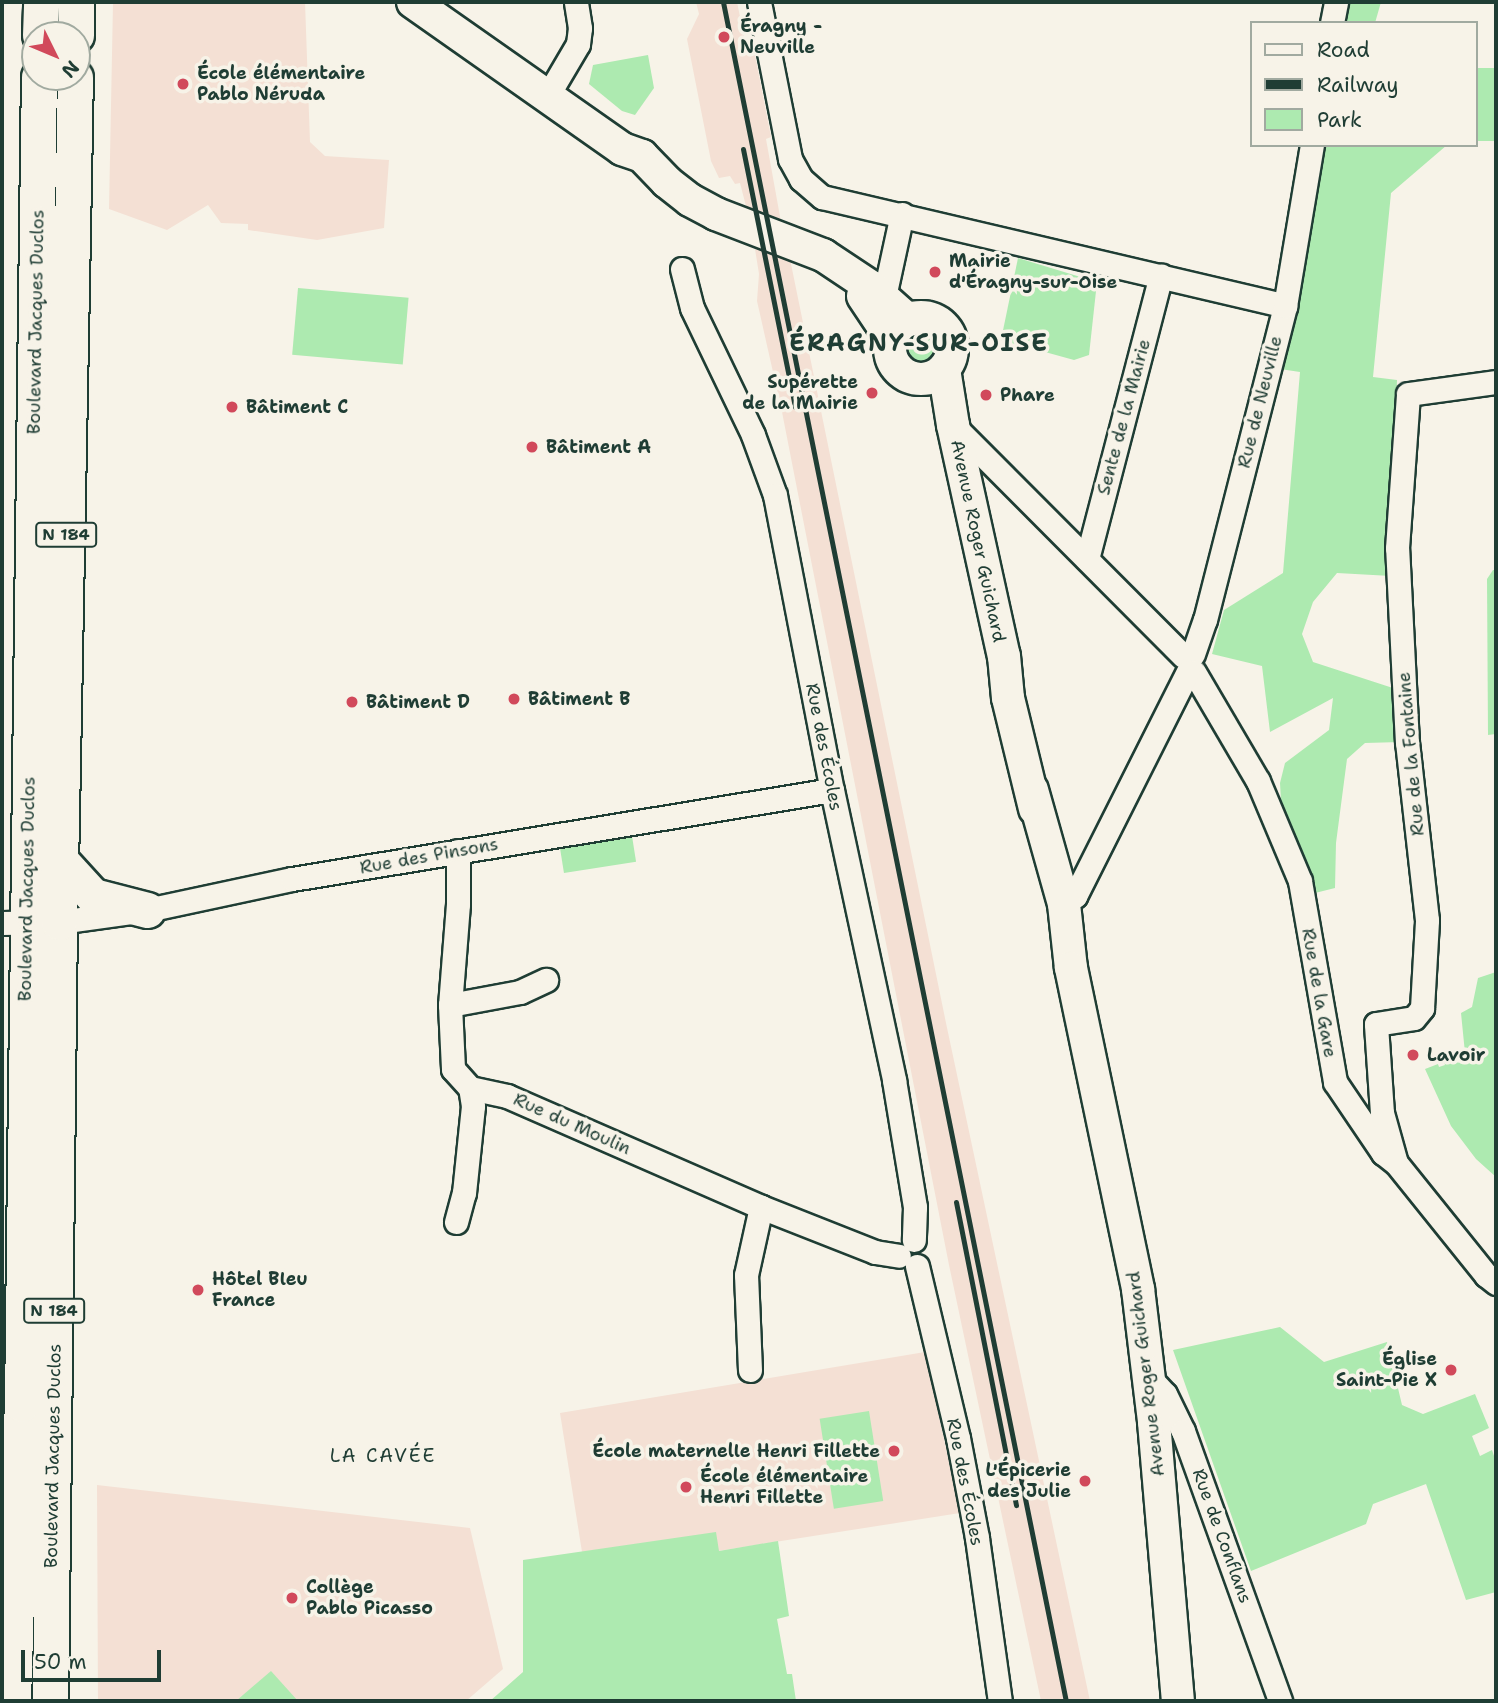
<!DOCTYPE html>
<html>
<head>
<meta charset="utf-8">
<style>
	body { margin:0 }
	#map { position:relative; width:1498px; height:1703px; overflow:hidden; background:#f7f3e8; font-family:"Shantell Sans",sans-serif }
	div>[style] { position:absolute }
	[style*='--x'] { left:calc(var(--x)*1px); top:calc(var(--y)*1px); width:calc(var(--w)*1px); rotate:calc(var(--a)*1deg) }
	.built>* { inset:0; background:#f4e0d4 }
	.green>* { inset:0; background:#adeab0; transform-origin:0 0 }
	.round { border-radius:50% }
	.roads { filter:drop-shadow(2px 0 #1f3d34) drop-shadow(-2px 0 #1f3d34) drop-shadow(0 2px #1f3d34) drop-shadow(0 -2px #1f3d34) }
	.minor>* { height:23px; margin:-11.5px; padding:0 11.5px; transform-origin:11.5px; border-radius:11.5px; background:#f7f3e8 }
	.secondary>* { height:32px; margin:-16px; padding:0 16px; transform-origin:16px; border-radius:16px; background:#f7f3e8 }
	.secondary>.ring { margin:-16px; padding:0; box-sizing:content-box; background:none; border:32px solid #f7f3e8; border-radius:50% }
	.primary>* { height:35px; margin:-17.5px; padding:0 17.5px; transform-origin:17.5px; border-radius:17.5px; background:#f7f3e8 }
	.rail>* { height:5px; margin:-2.5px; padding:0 2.5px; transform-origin:2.5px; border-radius:2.5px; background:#1f3d34 }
	.dots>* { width:19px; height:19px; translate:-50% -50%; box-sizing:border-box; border:4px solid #f7f3e8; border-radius:50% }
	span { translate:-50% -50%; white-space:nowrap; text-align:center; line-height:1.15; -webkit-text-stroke:7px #f7f3e8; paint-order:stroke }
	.shield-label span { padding:2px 5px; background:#f7f3e8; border:2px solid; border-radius:5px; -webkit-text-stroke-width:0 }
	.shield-label { font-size:16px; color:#1f3d34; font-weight:700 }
	.poi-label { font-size:18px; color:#1f3d34; font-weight:700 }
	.left { translate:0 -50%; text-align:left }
	.right { translate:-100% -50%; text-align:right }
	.street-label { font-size:18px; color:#1f3d34 }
	.neighbourhood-label { font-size:19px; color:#1f3d34; letter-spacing:2px }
	.district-label { font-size:24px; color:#1f3d34; font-weight:700; letter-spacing:2px }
	.frame { position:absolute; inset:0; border:4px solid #1f3d34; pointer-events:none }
	.legend { position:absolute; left:1250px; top:21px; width:228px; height:126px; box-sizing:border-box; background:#f7f3e8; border:2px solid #a1aaa0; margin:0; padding:9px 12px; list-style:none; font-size:21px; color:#1f3d34 }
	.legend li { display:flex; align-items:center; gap:14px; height:35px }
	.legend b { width:35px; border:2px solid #a1aaa0 }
	.north { position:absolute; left:21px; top:21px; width:70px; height:70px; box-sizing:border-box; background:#f7f3e8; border:2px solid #a1aaa0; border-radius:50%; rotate:133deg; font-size:19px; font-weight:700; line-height:28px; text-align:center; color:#1f3d34 }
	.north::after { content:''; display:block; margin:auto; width:24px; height:32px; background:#d1495b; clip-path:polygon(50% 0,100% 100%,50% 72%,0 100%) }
	.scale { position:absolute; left:21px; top:1650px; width:140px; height:32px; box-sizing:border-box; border:4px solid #1f3d34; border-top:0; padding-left:9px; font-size:21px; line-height:24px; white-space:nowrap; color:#1f3d34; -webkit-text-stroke:5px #f7f3e8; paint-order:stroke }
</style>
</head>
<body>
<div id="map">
	<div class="built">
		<div style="clip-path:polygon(113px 2px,305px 2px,310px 142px,325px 156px,389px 160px,384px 228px,317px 240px,248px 230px,248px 224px,221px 223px,208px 205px,167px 230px,109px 209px)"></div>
		<div style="clip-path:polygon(696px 2px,737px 2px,747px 51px,754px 50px,771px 137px,766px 139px,781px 222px,747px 210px,740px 183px,735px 184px,730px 176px,719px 178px,711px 161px,687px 39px,699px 14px)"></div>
		<div style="clip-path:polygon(755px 249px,790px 259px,946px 1023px,1090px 1701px,1041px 1701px,949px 1265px,782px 412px,757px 301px,759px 274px)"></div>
		<div style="clip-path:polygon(925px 1352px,960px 1513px,718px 1551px,715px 1533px,582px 1552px,560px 1413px)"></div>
		<div style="clip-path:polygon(97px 1485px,470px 1528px,503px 1669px,466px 1701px,98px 1701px)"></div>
	</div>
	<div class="green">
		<div style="clip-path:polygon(1347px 2px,1381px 2px,1375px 23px,1344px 23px)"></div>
		<div style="clip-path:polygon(648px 55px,654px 88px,635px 115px,622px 111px,589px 84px,593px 65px)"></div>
		<div style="left:1496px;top:68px;width:73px;height:21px;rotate:90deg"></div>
		<div style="clip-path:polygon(1325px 145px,1447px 145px,1391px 193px,1373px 377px,1397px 380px,1391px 576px,1337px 573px,1313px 602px,1302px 634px,1313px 662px,1399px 690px,1401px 742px,1365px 743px,1347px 759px,1336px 843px,1335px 888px,1315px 893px,1304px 862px,1282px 818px,1280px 783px,1285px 763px,1329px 730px,1333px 698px,1270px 732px,1262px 666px,1212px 654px,1224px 610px,1283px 573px,1300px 372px,1280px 369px,1301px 293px)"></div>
		<div style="clip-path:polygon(1018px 258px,1097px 282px,1089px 355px,1074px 360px,1001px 340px)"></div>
		<div style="left:298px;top:288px;width:111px;height:67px;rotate:5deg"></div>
		<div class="round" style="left:906px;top:334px;width:30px;height:30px"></div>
		<div style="clip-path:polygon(1493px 570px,1496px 570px,1496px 734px,1488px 735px,1487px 579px)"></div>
		<div style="left:632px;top:836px;width:26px;height:73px;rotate:81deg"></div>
		<div style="clip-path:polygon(1496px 972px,1496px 1177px,1476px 1159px,1451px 1126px,1425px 1069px,1438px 1064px,1439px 1067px,1445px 1065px,1444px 1062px,1465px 1053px,1461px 1013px,1472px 1007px,1478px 978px)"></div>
		<div style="clip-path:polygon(1280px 1327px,1324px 1362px,1387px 1342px,1402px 1405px,1423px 1414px,1475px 1394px,1489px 1428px,1472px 1436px,1480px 1456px,1492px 1450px,1496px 1462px,1496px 1592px,1466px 1600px,1426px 1484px,1373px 1504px,1366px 1524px,1251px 1571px,1173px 1350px)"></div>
		<div style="left:869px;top:1411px;width:91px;height:50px;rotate:81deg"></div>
		<div style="clip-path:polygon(716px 1532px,719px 1551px,778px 1541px,789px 1616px,777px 1619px,787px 1674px,792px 1674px,796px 1701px,490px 1701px,523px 1672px,523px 1560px)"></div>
		<div style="clip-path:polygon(271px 1671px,298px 1701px,236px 1701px)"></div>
	</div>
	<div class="roads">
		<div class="minor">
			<div style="--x:759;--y:2;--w:160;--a:78.8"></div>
			<div style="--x:790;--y:159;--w:23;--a:61"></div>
			<div style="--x:801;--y:179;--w:28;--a:41"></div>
			<div style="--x:822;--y:197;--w:476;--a:13.2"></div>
			<div style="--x:1332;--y:23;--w:21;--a:-79"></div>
			<div style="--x:548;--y:95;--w:59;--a:-59.5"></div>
			<div style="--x:578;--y:44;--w:16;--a:-83"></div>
			<div style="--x:580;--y:28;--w:26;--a:-99"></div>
			<div style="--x:682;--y:269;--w:40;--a:75.6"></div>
			<div style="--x:692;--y:308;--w:141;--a:64.3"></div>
			<div style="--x:753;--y:435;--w:64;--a:69.9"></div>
			<div style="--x:775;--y:495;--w:300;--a:79.1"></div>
			<div style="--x:832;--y:790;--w:297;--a:77.9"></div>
			<div style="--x:894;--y:1080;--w:129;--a:80.6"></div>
			<div style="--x:915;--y:1207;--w:33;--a:92"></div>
			<div style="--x:884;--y:297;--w:85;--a:-77.8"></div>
			<div style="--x:953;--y:425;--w:326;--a:45.1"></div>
			<div style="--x:1087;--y:559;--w:293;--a:-75.4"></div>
			<div style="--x:1193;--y:654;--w:36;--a:-71"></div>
			<div style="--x:1205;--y:620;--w:324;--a:-75.7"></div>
			<div style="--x:1285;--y:306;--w:163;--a:-80.5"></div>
			<div style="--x:1194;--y:672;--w:126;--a:59.6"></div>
			<div style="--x:1258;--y:781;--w:108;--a:67.2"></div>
			<div style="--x:1300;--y:881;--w:204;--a:80.1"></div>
			<div style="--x:1335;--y:1082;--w:86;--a:55.9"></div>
			<div style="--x:1383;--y:1153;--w:16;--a:38"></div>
			<div style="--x:1396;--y:1163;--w:144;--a:51.2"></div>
			<div style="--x:1486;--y:1275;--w:13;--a:39"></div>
			<div style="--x:458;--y:851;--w:53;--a:90"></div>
			<div style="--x:458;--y:904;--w:101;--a:94.5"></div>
			<div style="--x:450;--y:1005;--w:64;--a:87.3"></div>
			<div style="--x:453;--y:1069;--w:25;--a:48"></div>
			<div style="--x:470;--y:1088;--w:38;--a:12"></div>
			<div style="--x:507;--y:1096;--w:277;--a:23.6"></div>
			<div style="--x:761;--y:1207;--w:123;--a:21.5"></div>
			<div style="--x:875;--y:1252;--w:24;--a:9"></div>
			<div style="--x:1064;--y:902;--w:13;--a:-29"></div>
			<div style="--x:1075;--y:896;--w:250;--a:-63.3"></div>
			<div style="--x:2;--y:923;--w:57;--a:-1"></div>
			<div style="--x:59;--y:922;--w:89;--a:-7.8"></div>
			<div style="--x:147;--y:910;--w:148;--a:-12.1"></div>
			<div style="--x:292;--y:879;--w:547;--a:-9.36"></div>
			<div style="--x:450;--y:1005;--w:71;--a:-10.5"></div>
			<div style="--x:520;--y:992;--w:29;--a:-25"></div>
			<div style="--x:1396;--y:1163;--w:52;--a:-105.6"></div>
			<div style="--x:1382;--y:1113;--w:89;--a:-93.9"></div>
			<div style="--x:1376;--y:1024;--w:38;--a:-9"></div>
			<div style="--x:1414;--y:1018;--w:13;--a:-51"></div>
			<div style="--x:1422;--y:1008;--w:88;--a:-86.7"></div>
			<div style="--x:1427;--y:920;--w:178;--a:-96.4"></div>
			<div style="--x:1407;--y:743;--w:195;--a:-92.9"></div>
			<div style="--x:1397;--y:548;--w:154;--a:-85.9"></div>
			<div style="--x:1408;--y:394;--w:89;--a:-7.8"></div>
			<div style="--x:456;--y:1222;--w:30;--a:-75"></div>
			<div style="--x:464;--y:1193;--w:87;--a:-84.1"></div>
			<div style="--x:473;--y:1106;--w:18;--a:-99"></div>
			<div style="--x:917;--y:1266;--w:177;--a:76.6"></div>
			<div style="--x:958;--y:1438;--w:102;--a:79.2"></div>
			<div style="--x:977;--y:1538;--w:165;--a:82"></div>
			<div style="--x:750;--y:1370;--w:95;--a:-92.4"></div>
			<div style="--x:746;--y:1275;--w:70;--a:-77.6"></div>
			<div style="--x:1149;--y:1377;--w:23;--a:47"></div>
			<div style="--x:1165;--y:1394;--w:41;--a:64.1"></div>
			<div style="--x:1183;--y:1431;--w:287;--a:70.2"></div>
		</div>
		<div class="secondary">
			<div style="--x:413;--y:2;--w:256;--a:35.1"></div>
			<div style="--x:622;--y:149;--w:21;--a:19"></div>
			<div style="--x:642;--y:156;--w:36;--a:46"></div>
			<div style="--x:667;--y:182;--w:29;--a:38"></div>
			<div style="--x:690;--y:200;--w:30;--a:28"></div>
			<div style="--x:716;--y:214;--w:115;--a:21"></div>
			<div style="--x:823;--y:255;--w:58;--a:33.7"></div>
			<div style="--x:871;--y:287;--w:50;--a:41.7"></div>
			<div style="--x:863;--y:296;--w:50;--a:56.3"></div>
			<div class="ring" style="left:890px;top:317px;width:30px;height:30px"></div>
			<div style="--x:944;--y:369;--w:57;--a:80.9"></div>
			<div style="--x:953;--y:425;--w:237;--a:77.6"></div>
			<div style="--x:1004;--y:656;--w:42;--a:84.6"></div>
			<div style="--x:1008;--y:698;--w:114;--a:76.3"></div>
			<div style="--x:1032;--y:790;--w:118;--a:74.3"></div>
			<div style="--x:1064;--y:904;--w:64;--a:83.8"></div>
			<div style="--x:1071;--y:968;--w:328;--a:78.2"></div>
			<div style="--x:1138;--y:1289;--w:134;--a:83.1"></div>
			<div style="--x:1154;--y:1422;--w:280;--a:85.1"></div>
		</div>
		<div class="primary">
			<div style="--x:40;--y:35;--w:33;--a:-88"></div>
			<div style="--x:76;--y:35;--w:33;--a:-90"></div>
			<div style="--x:61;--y:861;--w:47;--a:47.6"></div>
			<div style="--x:93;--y:896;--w:56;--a:14.5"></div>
			<div style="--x:13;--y:1701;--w:297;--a:-88.3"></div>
			<div style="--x:22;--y:1404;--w:1327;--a:-89.27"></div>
			<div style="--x:50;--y:1701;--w:779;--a:-89.34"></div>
			<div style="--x:59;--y:922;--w:845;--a:-88.92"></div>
		</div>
	</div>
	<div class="rail">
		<div style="--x:723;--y:2;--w:1733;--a:78.59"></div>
		<div style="--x:743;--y:149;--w:263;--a:78.6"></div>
		<div style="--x:956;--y:1202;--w:309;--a:78.8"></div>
	</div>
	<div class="dots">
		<div style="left:724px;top:37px;background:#d1495b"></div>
		<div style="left:183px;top:84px;background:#d1495b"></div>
		<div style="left:935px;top:272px;background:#d1495b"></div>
		<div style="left:872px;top:393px;background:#d1495b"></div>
		<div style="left:986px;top:395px;background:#d1495b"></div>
		<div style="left:232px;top:407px;background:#d1495b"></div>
		<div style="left:532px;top:447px;background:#d1495b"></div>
		<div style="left:514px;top:699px;background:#d1495b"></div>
		<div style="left:352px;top:702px;background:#d1495b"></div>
		<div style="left:1413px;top:1055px;background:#d1495b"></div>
		<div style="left:198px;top:1290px;background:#d1495b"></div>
		<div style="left:1451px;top:1370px;background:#d1495b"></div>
		<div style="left:894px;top:1451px;background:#d1495b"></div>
		<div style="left:1085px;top:1481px;background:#d1495b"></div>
		<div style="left:686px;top:1487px;background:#d1495b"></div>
		<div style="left:292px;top:1598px;background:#d1495b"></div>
	</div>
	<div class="shield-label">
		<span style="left:66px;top:535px">N 184</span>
		<span style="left:54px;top:1311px">N 184</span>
	</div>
	<div class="poi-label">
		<span class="left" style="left:740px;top:37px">Éragny -<br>Neuville</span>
		<span class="left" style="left:197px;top:84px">École élémentaire<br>Pablo Néruda</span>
		<span class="left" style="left:949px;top:272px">Mairie<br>d'Éragny-sur-Oise</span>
		<span class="right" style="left:858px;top:393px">Supérette<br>de la Mairie</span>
		<span class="left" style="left:1000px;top:395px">Phare</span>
		<span class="left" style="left:246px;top:407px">Bâtiment C</span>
		<span class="left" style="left:546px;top:447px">Bâtiment A</span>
		<span class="left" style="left:528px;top:699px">Bâtiment B</span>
		<span class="left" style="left:366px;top:702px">Bâtiment D</span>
		<span class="left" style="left:1427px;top:1055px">Lavoir</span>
		<span class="left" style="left:212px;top:1290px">Hôtel Bleu<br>France</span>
		<span class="right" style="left:1437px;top:1370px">Église<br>Saint-Pie X</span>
		<span class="right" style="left:880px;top:1451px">École maternelle Henri Fillette</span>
		<span class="right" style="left:1071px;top:1481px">L'Épicerie<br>des Julie</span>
		<span class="left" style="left:700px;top:1487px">École élémentaire<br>Henri Fillette</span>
		<span class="left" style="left:306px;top:1598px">Collège<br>Pablo Picasso</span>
	</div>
	<div class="street-label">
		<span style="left:36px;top:322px;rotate:-89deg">Boulevard Jacques Duclos</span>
		<span style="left:1260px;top:402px;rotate:-76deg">Rue de Neuville</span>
		<span style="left:1124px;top:417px;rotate:-75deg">Sente de la Mairie</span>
		<span style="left:978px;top:541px;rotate:78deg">Avenue Roger Guichard</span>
		<span style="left:824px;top:747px;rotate:79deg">Rue des Écoles</span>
		<span style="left:1411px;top:754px;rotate:-95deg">Rue de la Fontaine</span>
		<span style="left:429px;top:856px;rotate:-10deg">Rue des Pinsons</span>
		<span style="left:27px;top:889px;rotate:-89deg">Boulevard Jacques Duclos</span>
		<span style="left:1319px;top:993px;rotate:80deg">Rue de la Gare</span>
		<span style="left:572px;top:1124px;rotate:24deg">Rue du Moulin</span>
		<span style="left:1146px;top:1374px;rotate:-97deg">Avenue Roger Guichard</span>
		<span style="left:53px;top:1456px;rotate:-89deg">Boulevard Jacques Duclos</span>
		<span style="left:965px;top:1482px;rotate:79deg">Rue des Écoles</span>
		<span style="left:1222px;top:1536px;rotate:70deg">Rue de Conflans</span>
	</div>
	<div class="neighbourhood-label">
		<span style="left:383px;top:1456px">LA CAVÉE</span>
	</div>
	<div class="district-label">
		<span style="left:919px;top:344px">ÉRAGNY-SUR-OISE</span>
	</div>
	<div class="frame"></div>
	<ul class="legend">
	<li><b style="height:9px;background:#f7f3e8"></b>Road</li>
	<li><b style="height:9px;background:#1f3d34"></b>Railway</li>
	<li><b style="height:19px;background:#adeab0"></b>Park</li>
	</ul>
	<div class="north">N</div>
	<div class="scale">50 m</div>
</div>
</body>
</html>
